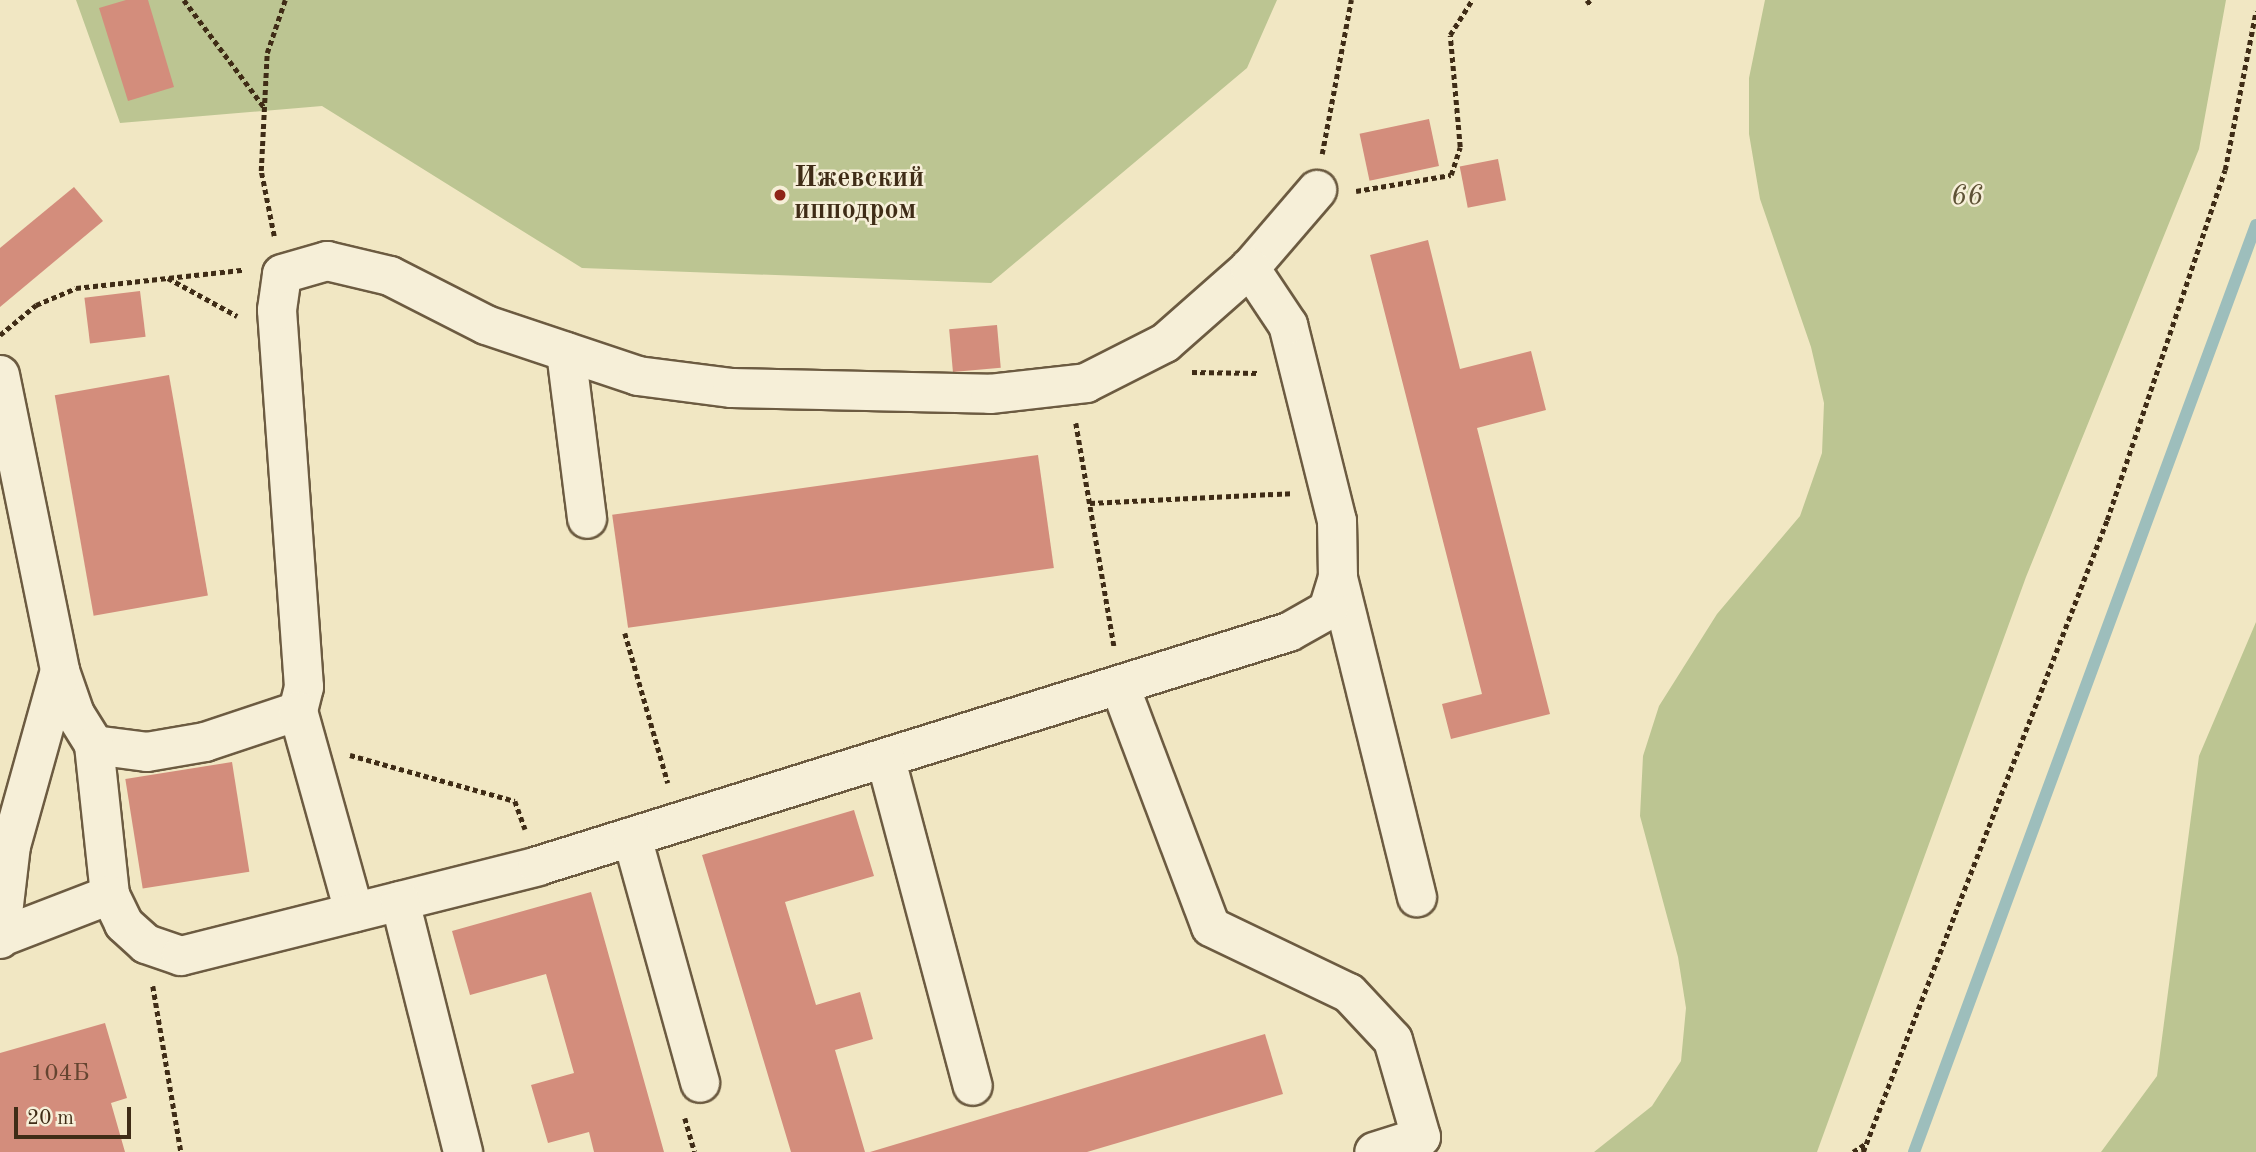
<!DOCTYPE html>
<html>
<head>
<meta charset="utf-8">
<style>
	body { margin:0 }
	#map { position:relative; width:2256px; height:1152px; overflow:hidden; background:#f1e7c3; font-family:"Old Standard TT",serif }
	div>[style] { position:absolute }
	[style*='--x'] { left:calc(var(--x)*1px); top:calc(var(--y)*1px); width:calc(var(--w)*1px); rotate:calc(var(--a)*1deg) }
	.green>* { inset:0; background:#bcc592 }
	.stream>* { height:12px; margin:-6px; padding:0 6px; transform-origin:6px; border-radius:6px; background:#9dbebc }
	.building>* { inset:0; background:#d38d7c; transform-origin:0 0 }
	.path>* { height:4.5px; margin-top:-2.25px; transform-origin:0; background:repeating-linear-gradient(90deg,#3f2c16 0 5px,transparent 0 8.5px) }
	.roads { filter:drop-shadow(2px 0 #6c5b41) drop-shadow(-2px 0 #6c5b41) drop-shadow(0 2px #6c5b41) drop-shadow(0 -2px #6c5b41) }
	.minor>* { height:38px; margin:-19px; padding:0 19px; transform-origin:19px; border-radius:19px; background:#f6efd8 }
	.dots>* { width:19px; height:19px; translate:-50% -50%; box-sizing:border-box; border:4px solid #f6efd8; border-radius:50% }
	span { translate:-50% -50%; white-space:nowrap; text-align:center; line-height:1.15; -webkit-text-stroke:5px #f6efd8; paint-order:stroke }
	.number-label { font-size:24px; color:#644430 }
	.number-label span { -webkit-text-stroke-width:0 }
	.poi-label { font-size:28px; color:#3f2c16; font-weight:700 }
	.left { translate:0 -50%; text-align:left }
	.park-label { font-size:28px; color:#5e5235; font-style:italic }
	.scale { position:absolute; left:14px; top:1107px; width:117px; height:32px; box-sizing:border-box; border:4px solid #3f2c16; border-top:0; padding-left:9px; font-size:21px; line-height:24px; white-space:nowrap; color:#3f2c16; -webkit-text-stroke:5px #f6efd8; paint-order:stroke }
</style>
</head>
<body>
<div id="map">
	<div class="green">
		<div style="clip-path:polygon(76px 0,1277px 0,1247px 68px,991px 283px,582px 268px,322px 106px,120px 123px)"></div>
		<div style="clip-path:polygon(1765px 0,2226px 0,2199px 149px,2026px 577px,1817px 1152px,1594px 1152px,1652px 1106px,1681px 1061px,1686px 1008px,1678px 957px,1640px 816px,1643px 756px,1659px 706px,1717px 614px,1800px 516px,1822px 453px,1824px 403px,1811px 347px,1760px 199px,1749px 134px,1749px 78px)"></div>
		<div style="clip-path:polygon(2256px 622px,2256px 1152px,2101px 1152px,2157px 1076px,2199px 756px)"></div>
	</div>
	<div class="stream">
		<div style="--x:1914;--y:1152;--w:988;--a:-69.75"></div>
	</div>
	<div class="building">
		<div style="clip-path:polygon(126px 0,148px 0,174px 87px,128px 101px,99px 8px)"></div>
		<div style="left:1429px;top:119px;width:48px;height:71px;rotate:78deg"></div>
		<div style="left:1498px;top:159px;width:42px;height:39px;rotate:79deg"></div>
		<div style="clip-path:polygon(74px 187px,103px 221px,0 307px,0 248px)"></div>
		<div style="clip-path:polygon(1428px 240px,1460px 369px,1531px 351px,1546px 410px,1477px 428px,1550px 714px,1451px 739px,1442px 704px,1482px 694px,1370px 255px)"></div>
		<div style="left:140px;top:291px;width:46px;height:56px;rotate:83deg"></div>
		<div style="left:997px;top:325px;width:43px;height:48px;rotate:85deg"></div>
		<div style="left:169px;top:375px;width:224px;height:116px;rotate:80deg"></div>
		<div style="left:1038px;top:455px;width:114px;height:430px;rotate:82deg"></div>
		<div style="left:232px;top:762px;width:111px;height:108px;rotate:81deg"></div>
		<div style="clip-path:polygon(854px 810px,874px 876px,785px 902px,816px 1005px,860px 992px,873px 1039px,835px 1050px,865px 1152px,791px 1152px,702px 855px)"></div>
		<div style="clip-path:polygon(591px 892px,664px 1152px,594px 1152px,589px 1132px,548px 1143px,531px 1085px,574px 1073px,546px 974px,470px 995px,452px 931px)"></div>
		<div style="clip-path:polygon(105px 1023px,127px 1098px,111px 1103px,125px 1152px,0 1152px,0 1053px)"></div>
		<div style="clip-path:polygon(1265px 1034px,1283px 1094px,1087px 1152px,870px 1152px)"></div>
	</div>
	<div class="path">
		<div style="--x:184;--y:0;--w:134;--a:53.2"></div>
		<div style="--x:1587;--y:0;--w:6;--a:51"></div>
		<div style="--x:1322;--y:154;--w:157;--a:-79.3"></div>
		<div style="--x:1356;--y:191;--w:96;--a:-9.6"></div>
		<div style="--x:1451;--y:175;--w:29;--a:-72"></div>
		<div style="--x:1460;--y:147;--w:112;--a:-95.1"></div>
		<div style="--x:1450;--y:35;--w:41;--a:-57.8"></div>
		<div style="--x:274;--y:236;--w:66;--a:-101.3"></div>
		<div style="--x:261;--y:171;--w:118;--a:-87.1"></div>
		<div style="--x:267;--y:53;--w:56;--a:-71.2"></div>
		<div style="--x:168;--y:278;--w:79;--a:28.8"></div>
		<div style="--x:0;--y:335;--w:47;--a:-39.8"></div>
		<div style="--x:36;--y:305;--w:43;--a:-23"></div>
		<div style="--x:76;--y:288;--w:168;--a:-6.2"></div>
		<div style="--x:1192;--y:372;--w:67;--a:0.9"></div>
		<div style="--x:1076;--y:423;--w:226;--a:80.3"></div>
		<div style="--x:1090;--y:503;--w:202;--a:-2.8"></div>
		<div style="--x:625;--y:633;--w:156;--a:74"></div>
		<div style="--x:350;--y:755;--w:171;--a:15.6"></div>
		<div style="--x:515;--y:801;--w:30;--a:70"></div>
		<div style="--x:153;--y:986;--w:168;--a:80.4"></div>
		<div style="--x:685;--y:1118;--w:35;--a:74"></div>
		<div style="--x:1853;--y:1152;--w:17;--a:-33"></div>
		<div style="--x:1863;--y:1152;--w:677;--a:-68.89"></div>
		<div style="--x:2107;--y:520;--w:369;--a:-71.4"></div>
		<div style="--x:2225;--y:170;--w:162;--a:-79"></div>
	</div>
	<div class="roads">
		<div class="minor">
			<div style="--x:566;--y:352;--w:168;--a:82.8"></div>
			<div style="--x:0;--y:375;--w:302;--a:78.5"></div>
			<div style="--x:60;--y:671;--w:46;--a:70.8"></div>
			<div style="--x:75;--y:714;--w:36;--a:58"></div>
			<div style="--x:94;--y:745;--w:53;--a:7.5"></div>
			<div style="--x:147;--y:752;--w:59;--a:-9.8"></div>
			<div style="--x:205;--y:742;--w:98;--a:-18.4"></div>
			<div style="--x:298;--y:711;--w:25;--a:-76"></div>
			<div style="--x:304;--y:687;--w:378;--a:-94.1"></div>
			<div style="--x:277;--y:310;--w:36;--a:-82"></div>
			<div style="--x:282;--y:274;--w:47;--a:-16.1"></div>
			<div style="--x:327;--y:261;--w:65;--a:13.4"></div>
			<div style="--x:390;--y:276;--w:108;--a:27"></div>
			<div style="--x:486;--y:325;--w:160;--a:18.5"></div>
			<div style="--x:638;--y:376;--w:95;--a:7.3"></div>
			<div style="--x:732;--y:388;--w:258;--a:1.3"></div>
			<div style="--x:990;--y:394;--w:97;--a:-6.5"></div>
			<div style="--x:1086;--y:383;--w:89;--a:-26.9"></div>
			<div style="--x:1165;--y:343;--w:113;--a:-41.4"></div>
			<div style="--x:1250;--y:268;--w:103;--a:-49.3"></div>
			<div style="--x:1338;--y:578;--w:329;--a:76.1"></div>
			<div style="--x:1121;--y:689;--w:254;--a:69.3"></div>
			<div style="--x:1211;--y:927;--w:153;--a:25.6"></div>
			<div style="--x:1349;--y:993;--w:64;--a:46.9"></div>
			<div style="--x:1393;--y:1040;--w:101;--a:73.9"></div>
			<div style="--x:1421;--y:1137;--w:49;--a:162.3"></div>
			<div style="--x:298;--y:711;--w:209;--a:74.4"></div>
			<div style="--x:94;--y:745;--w:151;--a:83.9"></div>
			<div style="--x:110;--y:895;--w:32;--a:64"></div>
			<div style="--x:124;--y:924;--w:30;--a:42"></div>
			<div style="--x:146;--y:944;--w:37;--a:19"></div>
			<div style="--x:181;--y:956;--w:368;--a:-14.1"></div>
			<div style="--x:538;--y:866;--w:787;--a:-17.31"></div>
			<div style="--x:1289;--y:632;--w:45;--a:-29.4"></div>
			<div style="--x:1328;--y:610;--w:34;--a:-73"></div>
			<div style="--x:1338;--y:578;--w:57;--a:-91"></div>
			<div style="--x:1337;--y:521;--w:202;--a:-104"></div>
			<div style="--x:1288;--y:325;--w:69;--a:-123.7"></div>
			<div style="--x:886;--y:760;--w:337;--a:75.1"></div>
			<div style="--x:632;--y:837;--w:255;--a:74.5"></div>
			<div style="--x:400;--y:901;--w:259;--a:75.9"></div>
			<div style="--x:1;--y:937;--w:117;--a:-21.1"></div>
			<div style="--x:0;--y:939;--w:94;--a:-83.3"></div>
			<div style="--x:11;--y:846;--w:182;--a:-74.4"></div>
		</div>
	</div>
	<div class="dots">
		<div style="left:780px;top:195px;background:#8f2418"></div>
	</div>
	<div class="number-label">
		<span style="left:60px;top:1075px">104Б</span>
	</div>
	<div class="poi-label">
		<span class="left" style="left:794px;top:195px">Ижевский<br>ипподром</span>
	</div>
	<div class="park-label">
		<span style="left:1967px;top:197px">66</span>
	</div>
	<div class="scale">20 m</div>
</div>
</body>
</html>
